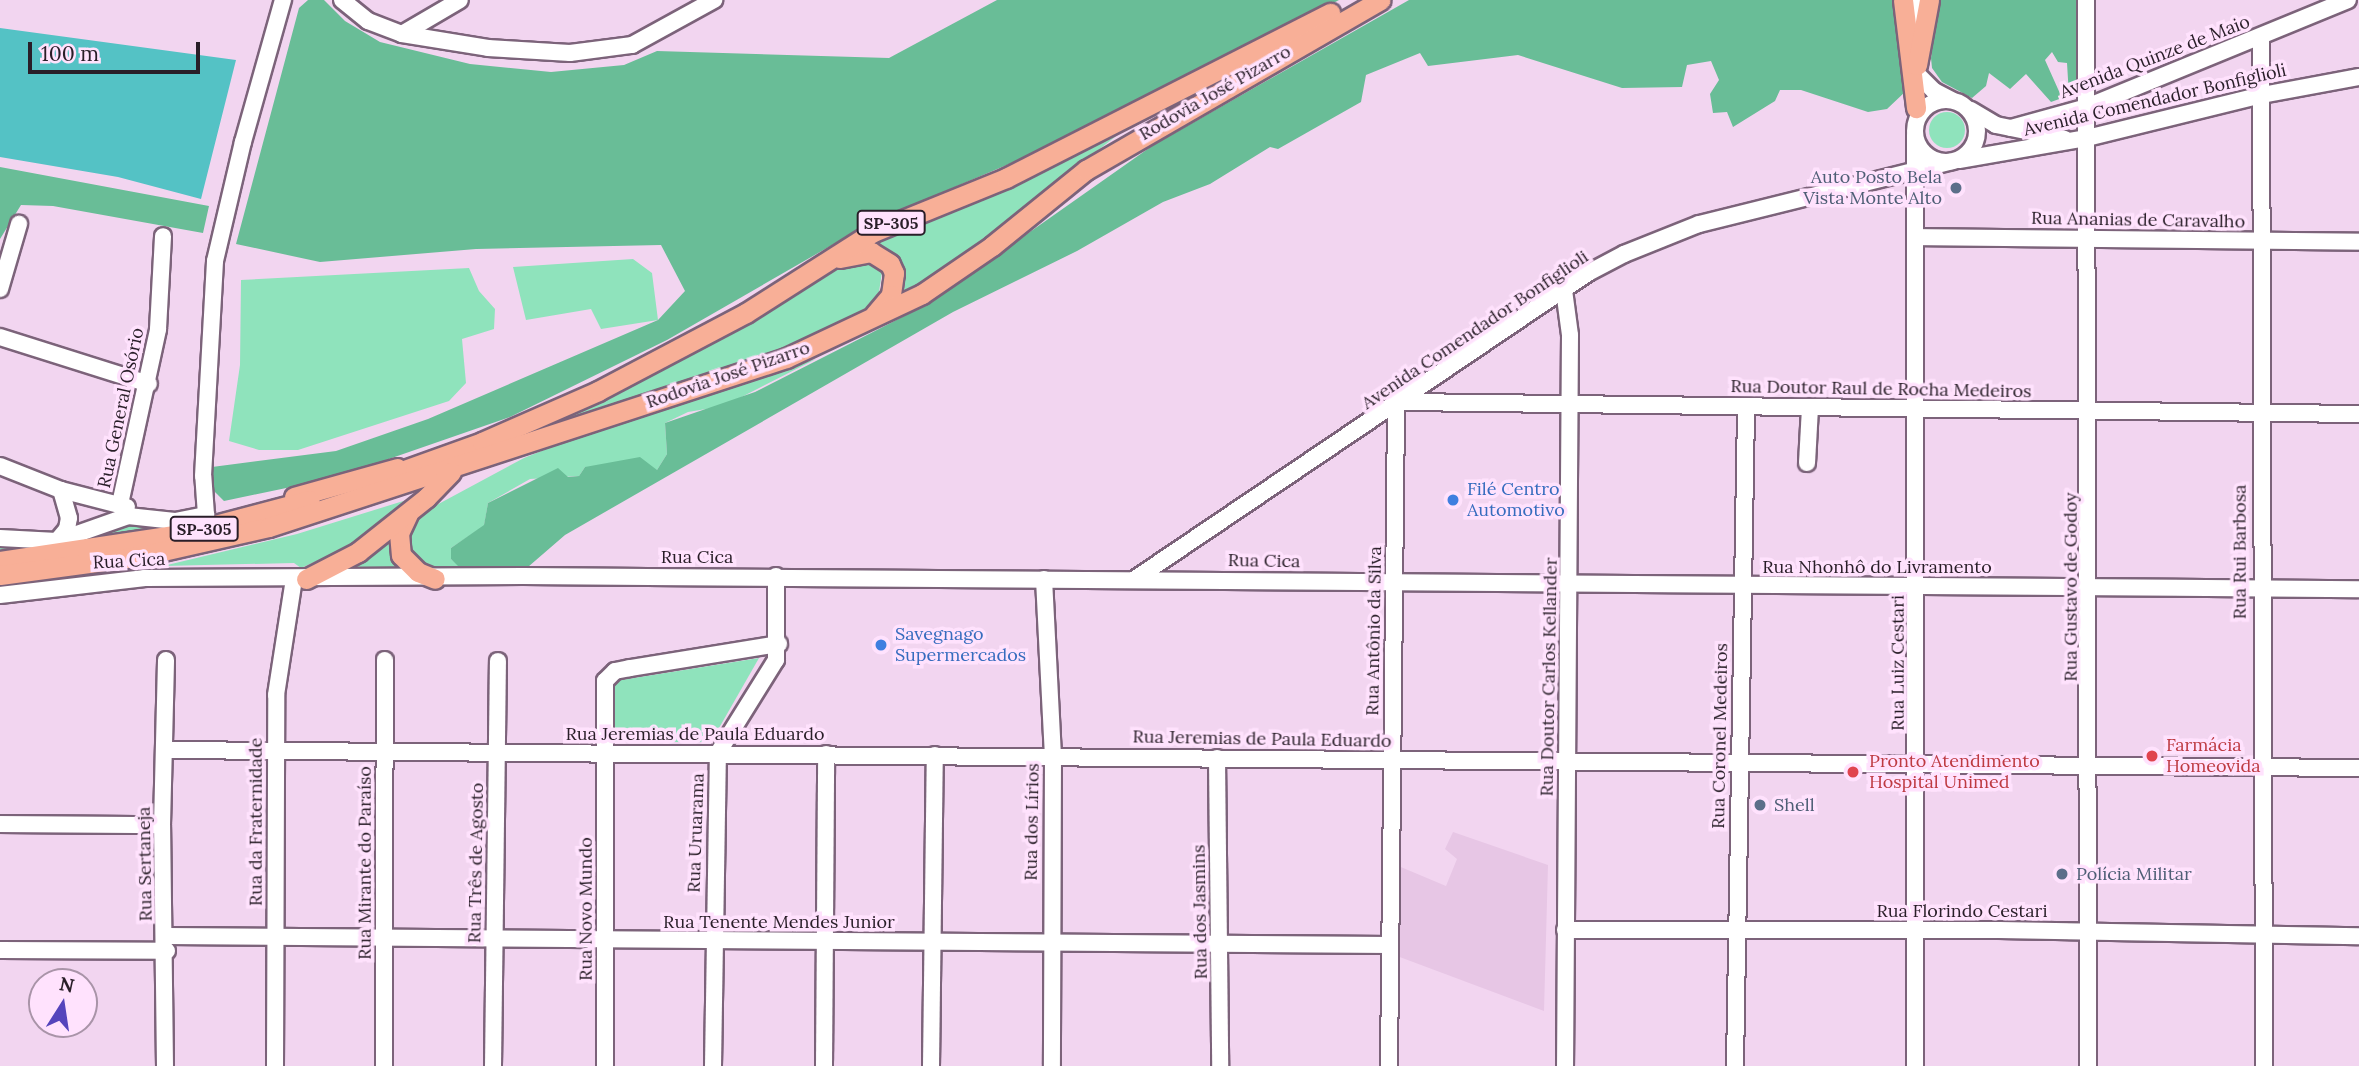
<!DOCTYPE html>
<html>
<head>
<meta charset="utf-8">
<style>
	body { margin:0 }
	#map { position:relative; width:2359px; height:1066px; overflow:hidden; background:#f2d5f0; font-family:Lora,serif }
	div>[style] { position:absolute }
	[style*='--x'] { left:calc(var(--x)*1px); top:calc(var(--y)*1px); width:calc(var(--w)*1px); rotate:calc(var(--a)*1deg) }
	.built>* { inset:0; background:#e7c6e5 }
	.green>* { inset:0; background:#8fe3bc }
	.round { border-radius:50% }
	.forest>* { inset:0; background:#69bd97 }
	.water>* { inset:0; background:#54c2c5 }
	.roads { filter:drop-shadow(2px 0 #7c637a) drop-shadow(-2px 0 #7c637a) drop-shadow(0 2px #7c637a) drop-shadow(0 -2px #7c637a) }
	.minor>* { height:16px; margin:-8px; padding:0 8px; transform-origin:8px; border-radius:8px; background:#fff }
	.minor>.ring { margin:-8px; padding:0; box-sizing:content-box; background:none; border:16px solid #fff; border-radius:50% }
	.major>* { height:19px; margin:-9.5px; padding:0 9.5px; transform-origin:9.5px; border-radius:9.5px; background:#f8af97 }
	.dots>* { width:19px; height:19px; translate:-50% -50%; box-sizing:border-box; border:4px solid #ffe2fd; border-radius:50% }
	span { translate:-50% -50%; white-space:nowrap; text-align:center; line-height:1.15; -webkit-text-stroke:7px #ffe2fd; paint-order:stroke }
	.shield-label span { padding:2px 5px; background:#ffe2fd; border:2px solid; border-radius:5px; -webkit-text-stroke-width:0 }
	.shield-label { font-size:16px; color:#291e28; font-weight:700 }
	.street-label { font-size:18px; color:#291e28 }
	.service-label { font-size:18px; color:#4e5e75 }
	.right { translate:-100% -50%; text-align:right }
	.left { translate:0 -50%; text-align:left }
	.shop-label { font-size:18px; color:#366cbe }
	.health-label { font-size:18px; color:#be3a42 }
	.north { position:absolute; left:28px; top:968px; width:70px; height:70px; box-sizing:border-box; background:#ffe2fd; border:2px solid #a994a8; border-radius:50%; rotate:12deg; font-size:19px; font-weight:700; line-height:28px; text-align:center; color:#291e28 }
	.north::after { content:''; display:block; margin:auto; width:24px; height:32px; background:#5544bc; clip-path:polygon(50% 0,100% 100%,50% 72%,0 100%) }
	.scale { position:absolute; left:28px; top:42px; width:172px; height:32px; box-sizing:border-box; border:4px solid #291e28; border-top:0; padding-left:9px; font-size:21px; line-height:24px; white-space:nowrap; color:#291e28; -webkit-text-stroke:5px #ffe2fd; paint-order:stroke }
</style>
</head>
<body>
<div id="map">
	<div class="built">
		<div style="clip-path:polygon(1453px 832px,1548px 865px,1544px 1011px,1397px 956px,1396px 865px,1446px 886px,1457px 859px,1445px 849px)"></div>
	</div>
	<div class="green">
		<div class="round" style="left:1929px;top:112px;width:36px;height:36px"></div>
		<div style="clip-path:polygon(1133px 123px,948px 267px,900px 296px,905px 285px,901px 261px,890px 250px,869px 242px)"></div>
		<div style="clip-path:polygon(633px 259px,652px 273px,658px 320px,601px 329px,591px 309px,526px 320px,513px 267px)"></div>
		<div style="clip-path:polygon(857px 263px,874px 264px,882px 272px,879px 292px,865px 310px,777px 353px,517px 440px,722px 338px,829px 270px)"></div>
		<div style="clip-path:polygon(469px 268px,479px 291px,495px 309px,494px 329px,462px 339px,466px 383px,449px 401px,298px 450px,259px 450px,229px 441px,240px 365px,241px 280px)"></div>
		<div style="clip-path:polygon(816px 359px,724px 406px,688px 412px,665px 423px,667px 454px,657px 470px,585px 467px,579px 476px,530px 479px,488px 503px,484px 526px,451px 548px,451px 559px,462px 568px,420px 568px,408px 552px,407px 534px,418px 515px,524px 458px,606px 425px)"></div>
		<div style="clip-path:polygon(413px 498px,348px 547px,301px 568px,294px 563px,163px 566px,297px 534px)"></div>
		<div style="clip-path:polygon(127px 525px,157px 526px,0 556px,0 545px)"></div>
		<div style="clip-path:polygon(389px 536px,398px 571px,345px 568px)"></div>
		<div style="clip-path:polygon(759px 658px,711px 742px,614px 742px,615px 681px)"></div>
	</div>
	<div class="forest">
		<div style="clip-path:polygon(308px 0,324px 0,345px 21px,380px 42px,470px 64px,551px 72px,624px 65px,657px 51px,889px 58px,997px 0,1339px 0,1068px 139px,872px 222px,667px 340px,510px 417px,334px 478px,224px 501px,212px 489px,212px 467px,336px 451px,428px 419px,658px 320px,685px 291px,661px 245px,476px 249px,320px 262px,236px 244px,299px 8px)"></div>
		<div style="clip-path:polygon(1409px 0,1896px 0,1906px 91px,1887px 109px,1868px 112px,1801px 90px,1780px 90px,1775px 101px,1733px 127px,1727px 112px,1713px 113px,1710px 94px,1719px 80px,1711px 61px,1687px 65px,1682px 87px,1622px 88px,1518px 55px,1428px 66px,1420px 53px,1366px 75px,1361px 102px,1278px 149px,1270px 147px,1210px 184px,1163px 202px,1077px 251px,953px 312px,565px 535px,521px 573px,467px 575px,451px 559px,451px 548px,484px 525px,488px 503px,558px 468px,568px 477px,579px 476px,585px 467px,640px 457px,657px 470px,667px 454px,665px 423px,755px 392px,926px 305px,1152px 146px)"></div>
		<div style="clip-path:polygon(1939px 0,2081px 0,2082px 93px,2069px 96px,2067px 63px,2058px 62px,2052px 52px,2045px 60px,2062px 98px,2051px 102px,2026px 74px,2010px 89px,1989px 73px,1986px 86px,1972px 98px,1942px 82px,1932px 68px,1931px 58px)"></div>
		<div style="clip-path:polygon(0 167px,209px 206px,203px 233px,53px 206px,21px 205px,0 239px)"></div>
	</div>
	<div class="water">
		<div style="clip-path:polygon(0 28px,236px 60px,201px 199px,118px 177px,0 157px)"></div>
	</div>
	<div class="roads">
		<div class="minor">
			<div style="--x:342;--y:0;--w:33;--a:39"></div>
			<div style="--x:368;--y:21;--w:36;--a:21"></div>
			<div style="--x:402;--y:34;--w:87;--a:9.2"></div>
			<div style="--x:488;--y:48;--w:82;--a:3.5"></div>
			<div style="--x:570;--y:53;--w:63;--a:-7.4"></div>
			<div style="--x:632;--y:45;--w:94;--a:-28.8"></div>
			<div style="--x:1916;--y:0;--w:40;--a:88.6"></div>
			<div style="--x:2086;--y:0;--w:1066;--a:89.89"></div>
			<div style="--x:402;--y:34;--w:67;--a:-30.4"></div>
			<div style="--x:2261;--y:37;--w:1029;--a:89.83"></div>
			<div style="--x:1918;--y:75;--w:23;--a:45"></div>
			<div style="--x:1934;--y:91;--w:20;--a:27"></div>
			<div class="ring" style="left:1915px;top:100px;width:46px;height:46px"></div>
			<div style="--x:1971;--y:110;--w:29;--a:31"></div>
			<div style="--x:1996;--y:125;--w:70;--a:11.5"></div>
			<div style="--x:2011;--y:128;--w:79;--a:-15.4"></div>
			<div style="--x:2087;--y:107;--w:282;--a:-22.3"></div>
			<div style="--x:1959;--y:160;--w:130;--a:-9.8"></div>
			<div style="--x:2087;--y:138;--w:180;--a:-13.8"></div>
			<div style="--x:2262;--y:95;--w:99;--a:-10.5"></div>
			<div style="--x:1916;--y:237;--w:443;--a:0.6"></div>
			<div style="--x:0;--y:289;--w:68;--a:-73.7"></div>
			<div style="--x:1564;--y:290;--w:45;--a:82.4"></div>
			<div style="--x:1570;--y:335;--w:731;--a:90.39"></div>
			<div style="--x:0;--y:337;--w:156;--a:17.5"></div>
			<div style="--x:1403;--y:402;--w:956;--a:0.72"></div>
			<div style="--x:1807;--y:463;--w:55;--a:-86.9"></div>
			<div style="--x:0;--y:466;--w:66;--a:21.5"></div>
			<div style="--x:61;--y:490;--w:68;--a:14.4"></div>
			<div style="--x:120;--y:504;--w:179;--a:-77.7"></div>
			<div style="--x:158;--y:329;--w:93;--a:-86.9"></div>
			<div style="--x:0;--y:538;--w:57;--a:3"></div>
			<div style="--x:57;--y:541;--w:75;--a:-19.4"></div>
			<div style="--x:128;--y:516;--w:47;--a:6.1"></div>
			<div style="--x:175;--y:521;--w:32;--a:-11"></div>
			<div style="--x:206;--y:515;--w:39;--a:-94"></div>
			<div style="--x:203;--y:476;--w:215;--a:-86.8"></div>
			<div style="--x:215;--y:261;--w:122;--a:-76.8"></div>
			<div style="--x:243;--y:142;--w:148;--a:-74.3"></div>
			<div style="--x:57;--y:541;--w:16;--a:-50"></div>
			<div style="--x:67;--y:529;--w:11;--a:-80"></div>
			<div style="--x:69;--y:518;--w:29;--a:-106"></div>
			<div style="--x:1044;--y:579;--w:177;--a:87.1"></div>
			<div style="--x:1053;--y:756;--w:310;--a:90.2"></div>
			<div style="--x:1135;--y:579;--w:547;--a:-34.04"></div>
			<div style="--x:1588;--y:273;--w:41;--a:-27.8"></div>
			<div style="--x:1624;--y:254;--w:81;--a:-21.8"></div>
			<div style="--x:1699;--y:224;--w:259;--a:-13.9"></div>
			<div style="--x:0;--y:595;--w:146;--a:-6.7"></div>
			<div style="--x:145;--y:578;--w:378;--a:-0.3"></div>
			<div style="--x:523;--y:576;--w:1836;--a:0.41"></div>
			<div style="--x:164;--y:750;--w:2195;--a:0.47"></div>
			<div style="--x:1217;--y:758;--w:308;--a:89.4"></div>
			<div style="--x:0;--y:824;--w:162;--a:0.4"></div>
			<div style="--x:1565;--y:930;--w:434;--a:0"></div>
			<div style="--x:1999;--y:930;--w:360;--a:1"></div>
			<div style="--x:167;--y:936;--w:1223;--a:0.42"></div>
			<div style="--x:0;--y:950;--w:167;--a:0.3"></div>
			<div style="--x:165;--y:1066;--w:241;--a:-90.7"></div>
			<div style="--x:162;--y:825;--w:165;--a:-88.6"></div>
			<div style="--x:275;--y:1066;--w:371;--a:-89.8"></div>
			<div style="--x:276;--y:695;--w:117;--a:-81.2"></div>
			<div style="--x:384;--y:1066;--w:406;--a:-89.9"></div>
			<div style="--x:493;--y:1066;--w:405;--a:-89.3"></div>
			<div style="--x:605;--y:1066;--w:385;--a:-90"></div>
			<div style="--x:605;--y:681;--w:14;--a:-45"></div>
			<div style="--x:615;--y:671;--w:15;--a:-11"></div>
			<div style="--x:630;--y:668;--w:151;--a:-9.2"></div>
			<div style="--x:713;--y:1066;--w:313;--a:-89.1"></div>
			<div style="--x:718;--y:753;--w:110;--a:-58.1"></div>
			<div style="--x:776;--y:660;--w:84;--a:-90"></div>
			<div style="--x:824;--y:1066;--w:312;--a:-89.6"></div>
			<div style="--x:931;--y:1066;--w:311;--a:-89.3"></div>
			<div style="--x:1389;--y:1066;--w:659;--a:-89.39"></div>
			<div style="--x:1735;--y:1066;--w:659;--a:-89.04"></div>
			<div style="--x:1915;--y:1066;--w:931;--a:-90"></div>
		</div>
		<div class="major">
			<div style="--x:1903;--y:0;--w:109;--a:83.1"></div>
			<div style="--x:1917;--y:65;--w:66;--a:-79.5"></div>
			<div style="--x:840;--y:258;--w:32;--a:-11"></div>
			<div style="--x:871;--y:252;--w:22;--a:32"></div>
			<div style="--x:890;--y:264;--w:10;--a:66"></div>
			<div style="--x:894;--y:273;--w:22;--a:98"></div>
			<div style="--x:891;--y:295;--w:26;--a:130"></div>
			<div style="--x:385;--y:477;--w:103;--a:-19.8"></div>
			<div style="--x:482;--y:442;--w:127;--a:-23.7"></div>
			<div style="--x:598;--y:391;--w:167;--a:-27.8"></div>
			<div style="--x:746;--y:313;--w:151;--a:-32.5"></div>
			<div style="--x:873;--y:232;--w:144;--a:-22.1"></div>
			<div style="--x:1006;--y:178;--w:364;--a:-27"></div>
			<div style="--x:294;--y:497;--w:107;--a:-15.7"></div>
			<div style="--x:408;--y:514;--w:21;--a:115"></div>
			<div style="--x:399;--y:533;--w:22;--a:85"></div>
			<div style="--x:401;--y:555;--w:24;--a:45"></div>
			<div style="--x:418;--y:572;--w:18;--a:22"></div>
			<div style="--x:0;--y:561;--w:183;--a:-8.5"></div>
			<div style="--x:181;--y:534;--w:133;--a:-14.8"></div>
			<div style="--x:0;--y:575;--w:142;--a:-7.7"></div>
			<div style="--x:141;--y:556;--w:131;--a:-12.8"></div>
			<div style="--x:269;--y:527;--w:544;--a:-18.1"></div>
			<div style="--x:786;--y:358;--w:150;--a:-25.2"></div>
			<div style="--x:922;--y:294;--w:85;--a:-34.4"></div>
			<div style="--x:992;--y:246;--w:121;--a:-39"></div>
			<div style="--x:1086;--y:170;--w:340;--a:-30"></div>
			<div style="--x:306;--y:579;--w:59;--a:-27.4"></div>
			<div style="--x:358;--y:552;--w:87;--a:-38.5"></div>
			<div style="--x:426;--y:498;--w:36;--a:-46"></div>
		</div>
	</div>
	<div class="dots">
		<div style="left:1956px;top:188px;background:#5c6f8a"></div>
		<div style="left:1453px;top:500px;background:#3f7fe0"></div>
		<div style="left:881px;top:645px;background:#3f7fe0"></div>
		<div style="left:2152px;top:756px;background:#e0444e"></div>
		<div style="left:1853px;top:772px;background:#e0444e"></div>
		<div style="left:1760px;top:805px;background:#5c6f8a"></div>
		<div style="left:2062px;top:874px;background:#5c6f8a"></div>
	</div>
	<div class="shield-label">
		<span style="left:891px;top:223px">SP-305</span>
		<span style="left:204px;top:529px">SP-305</span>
	</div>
	<div class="street-label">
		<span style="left:2155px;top:57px;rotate:-21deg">Avenida Quinze de Maio</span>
		<span style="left:1215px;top:93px;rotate:-30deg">Rodovia José Pizarro</span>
		<span style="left:2155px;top:100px;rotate:-13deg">Avenida Comendador Bonfiglioli</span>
		<span style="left:2138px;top:220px;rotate:1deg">Rua Ananias de Caravalho</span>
		<span style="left:1475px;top:330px;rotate:-34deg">Avenida Comendador Bonfiglioli</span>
		<span style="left:728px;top:375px;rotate:-19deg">Rodovia José Pizarro</span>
		<span style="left:1881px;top:389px;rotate:1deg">Rua Doutor Raul de Rocha Medeiros</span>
		<span style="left:121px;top:408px;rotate:-78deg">Rua General Osório</span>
		<span style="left:2240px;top:552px;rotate:-90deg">Rua Rui Barbosa</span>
		<span style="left:697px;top:557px">Rua Cica</span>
		<span style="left:129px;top:561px;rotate:-3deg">Rua Cica</span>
		<span style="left:1264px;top:561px;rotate:1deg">Rua Cica</span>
		<span style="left:1877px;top:567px">Rua Nhonhô do Livramento</span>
		<span style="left:2071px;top:587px;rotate:-90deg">Rua Gustavo de Godoy</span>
		<span style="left:1374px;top:631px;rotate:-89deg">Rua Antônio da Silva</span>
		<span style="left:1898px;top:663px;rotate:-90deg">Rua Luiz Cestari</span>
		<span style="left:1549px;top:677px;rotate:-89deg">Rua Doutor Carlos Kellander</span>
		<span style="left:695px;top:734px">Rua Jeremias de Paula Eduardo</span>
		<span style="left:1720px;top:736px;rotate:-89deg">Rua Coronel Medeiros</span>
		<span style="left:1262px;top:739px;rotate:1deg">Rua Jeremias de Paula Eduardo</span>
		<span style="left:256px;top:822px;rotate:-90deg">Rua da Fraternidade</span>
		<span style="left:1032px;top:822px;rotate:-89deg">Rua dos Lírios</span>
		<span style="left:696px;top:833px;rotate:-88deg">Rua Uruarama</span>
		<span style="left:365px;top:863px;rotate:-90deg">Rua Mirante do Paraíso</span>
		<span style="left:476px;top:863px;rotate:-89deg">Rua Três de Agosto</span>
		<span style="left:145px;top:864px;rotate:-91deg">Rua Sertaneja</span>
		<span style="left:586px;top:909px;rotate:-90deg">Rua Novo Mundo</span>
		<span style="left:1962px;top:911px">Rua Florindo Cestari</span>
		<span style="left:1200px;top:912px;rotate:-91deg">Rua dos Jasmins</span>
		<span style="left:779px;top:922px">Rua Tenente Mendes Junior</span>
	</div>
	<div class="service-label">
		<span class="right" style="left:1942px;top:188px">Auto Posto Bela<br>Vista Monte Alto</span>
		<span class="left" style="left:1774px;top:805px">Shell</span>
		<span class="left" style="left:2076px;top:874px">Polícia Militar</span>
	</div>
	<div class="shop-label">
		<span class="left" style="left:1467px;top:500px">Filé Centro<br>Automotivo</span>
		<span class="left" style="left:895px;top:645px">Savegnago<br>Supermercados</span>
	</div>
	<div class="health-label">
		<span class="left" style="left:2166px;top:756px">Farmácia<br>Homeovida</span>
		<span class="left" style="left:1869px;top:772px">Pronto Atendimento<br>Hospital Unimed</span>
	</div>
	<div class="north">N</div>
	<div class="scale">100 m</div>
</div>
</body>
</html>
